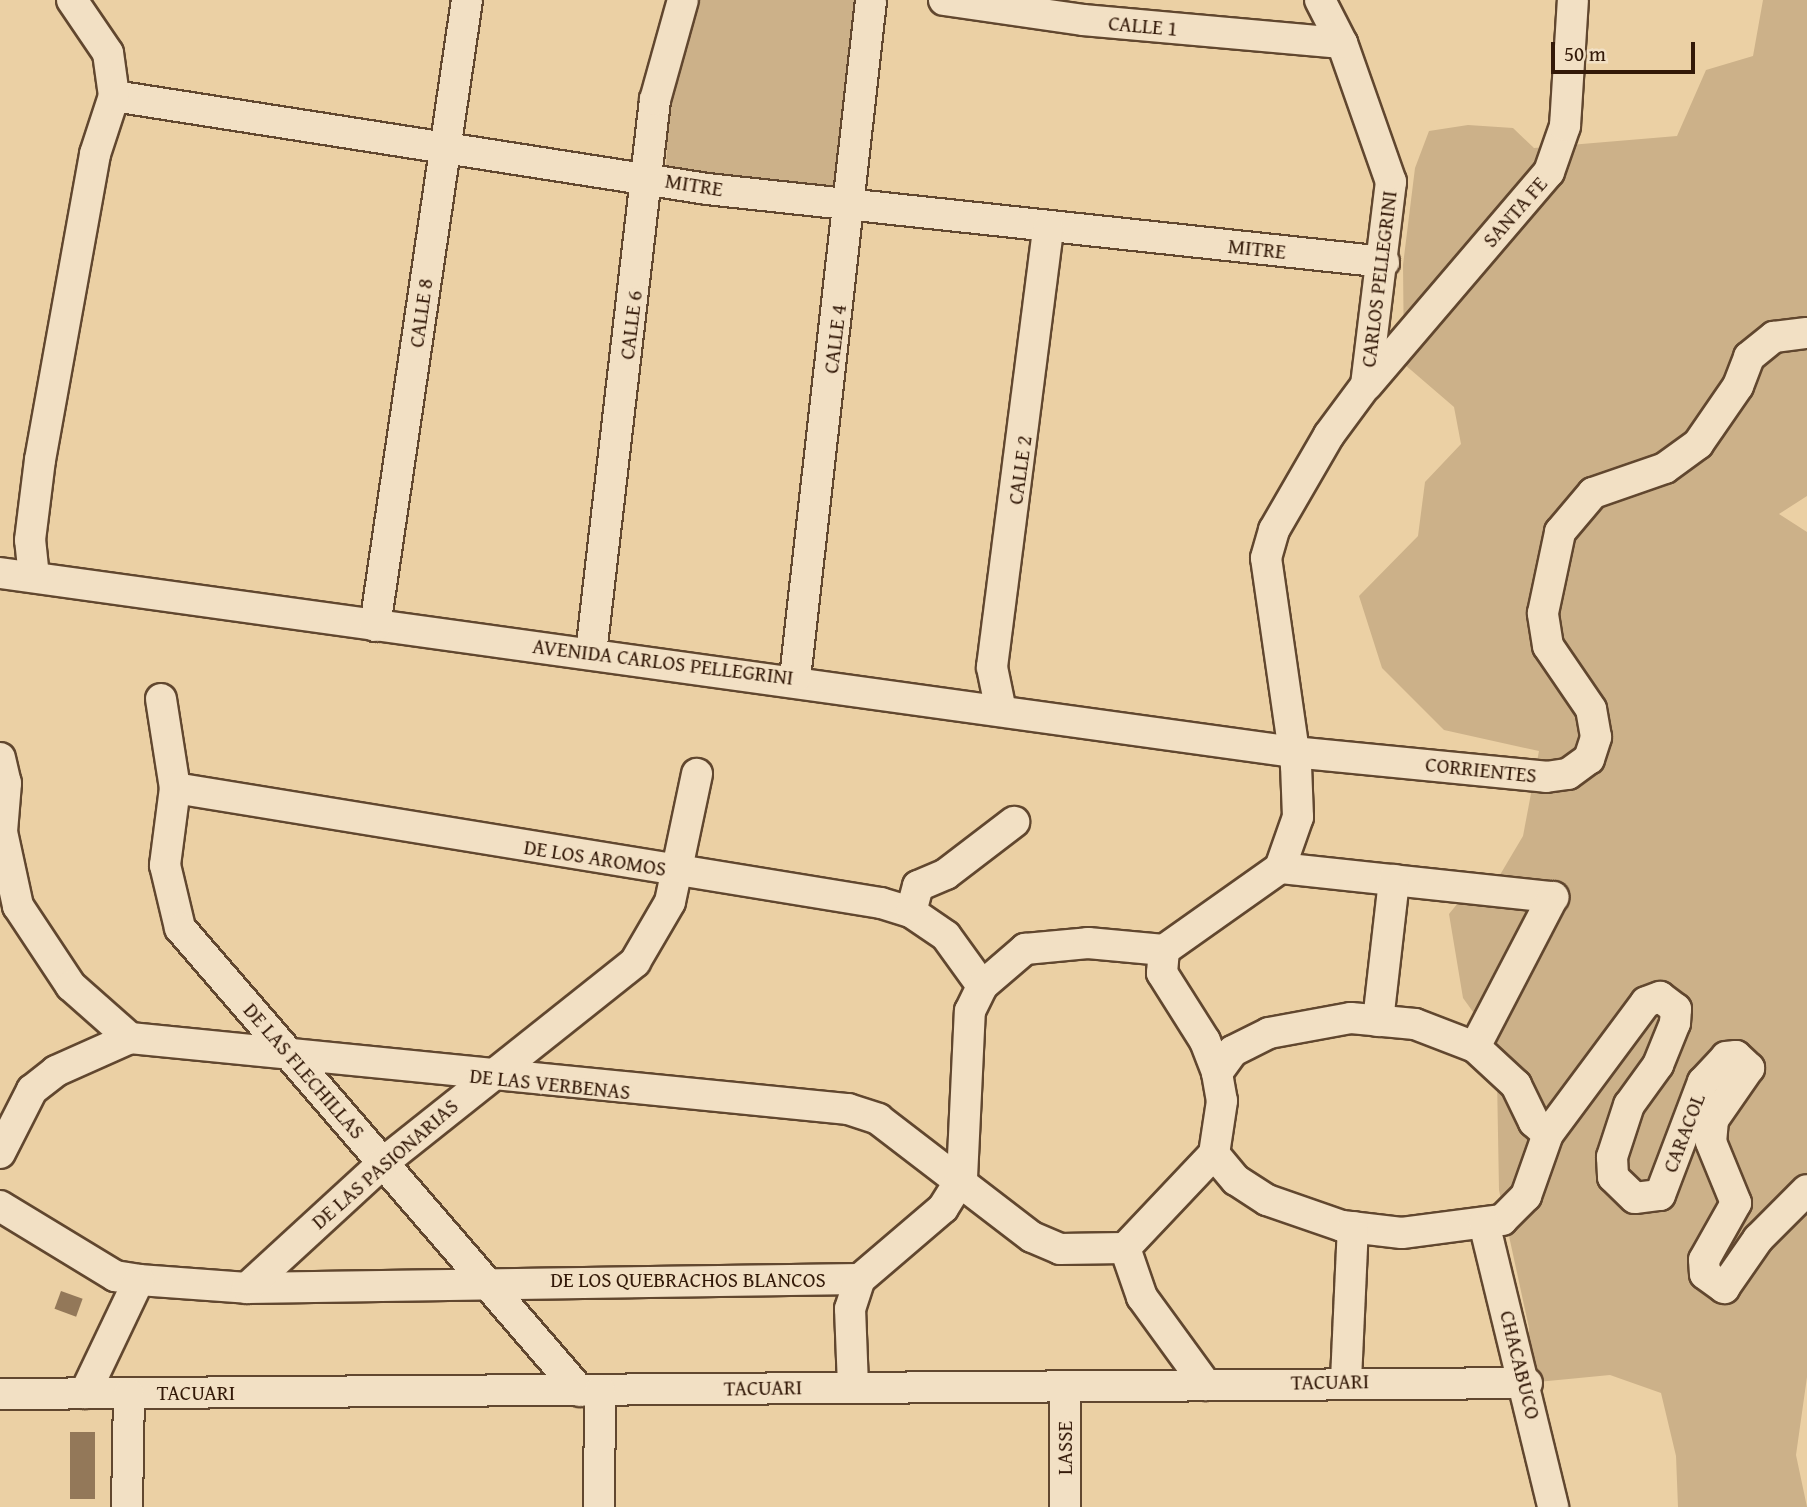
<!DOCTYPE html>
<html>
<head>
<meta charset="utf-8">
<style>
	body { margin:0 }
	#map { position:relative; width:1807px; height:1507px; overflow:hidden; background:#ebd0a4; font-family:"Gentium Book Plus",serif }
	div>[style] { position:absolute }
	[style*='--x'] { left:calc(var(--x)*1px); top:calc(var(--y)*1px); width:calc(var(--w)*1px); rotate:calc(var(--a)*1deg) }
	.green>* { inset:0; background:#ccb189 }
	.building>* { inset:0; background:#937859; transform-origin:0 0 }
	.roads { filter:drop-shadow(2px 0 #61472f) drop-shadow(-2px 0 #61472f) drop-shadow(0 2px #61472f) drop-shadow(0 -2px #61472f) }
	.minor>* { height:30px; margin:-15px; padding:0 15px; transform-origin:15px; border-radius:15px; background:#f2e0c4 }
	span { translate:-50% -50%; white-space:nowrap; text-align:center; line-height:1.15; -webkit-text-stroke:5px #f2e0c4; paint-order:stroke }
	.street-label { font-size:21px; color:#331908 }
	.scale { position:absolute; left:1551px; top:42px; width:144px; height:32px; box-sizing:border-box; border:4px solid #331908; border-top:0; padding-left:9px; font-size:21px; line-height:24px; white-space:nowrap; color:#331908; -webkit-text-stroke:5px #f2e0c4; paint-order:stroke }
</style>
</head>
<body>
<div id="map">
	<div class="green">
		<div style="clip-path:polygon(694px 0,859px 0,839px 191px,666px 169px,669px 101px)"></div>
		<div style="clip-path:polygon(1763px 0,1807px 0,1807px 496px,1779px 514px,1807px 532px,1807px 1377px,1796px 1455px,1807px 1507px,1678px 1507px,1676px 1456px,1661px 1393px,1610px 1375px,1527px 1383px,1529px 1328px,1499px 1190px,1497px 1078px,1489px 1034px,1463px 998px,1449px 914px,1466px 893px,1491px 890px,1523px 836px,1539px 751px,1444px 730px,1382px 668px,1359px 596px,1418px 536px,1425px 482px,1461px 444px,1454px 407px,1404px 364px,1403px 265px,1415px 168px,1429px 131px,1468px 125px,1513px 128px,1534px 148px,1677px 136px,1706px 70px,1753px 56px)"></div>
	</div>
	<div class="building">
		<div style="left:61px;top:1291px;width:23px;height:19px;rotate:20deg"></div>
		<div style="left:70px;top:1432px;width:25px;height:67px"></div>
	</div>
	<div class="roads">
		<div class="minor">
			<div style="--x:944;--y:0;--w:140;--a:8.2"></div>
			<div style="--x:1083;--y:20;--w:260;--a:5.1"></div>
			<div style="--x:114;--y:96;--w:600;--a:8.91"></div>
			<div style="--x:707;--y:189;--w:681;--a:6.15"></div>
			<div style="--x:1367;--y:385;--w:280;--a:-49.5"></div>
			<div style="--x:1549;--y:172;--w:49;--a:-70.8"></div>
			<div style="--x:1565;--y:126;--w:126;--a:-86.4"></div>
			<div style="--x:0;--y:573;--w:1305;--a:7.88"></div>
			<div style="--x:1293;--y:752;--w:254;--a:5.6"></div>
			<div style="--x:1546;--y:777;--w:22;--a:-8"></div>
			<div style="--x:1568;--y:774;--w:26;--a:-36"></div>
			<div style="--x:1589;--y:759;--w:23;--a:-72"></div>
			<div style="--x:1596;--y:737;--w:28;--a:-100"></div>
			<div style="--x:1591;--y:709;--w:76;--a:-124.3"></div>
			<div style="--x:1548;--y:646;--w:33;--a:-99"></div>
			<div style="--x:1543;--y:613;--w:83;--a:-78.1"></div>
			<div style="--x:1560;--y:532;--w:51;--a:-49.8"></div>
			<div style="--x:1593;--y:493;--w:76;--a:-19.1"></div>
			<div style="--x:1665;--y:468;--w:41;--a:-36"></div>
			<div style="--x:1698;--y:444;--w:70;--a:-55.4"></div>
			<div style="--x:1738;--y:386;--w:31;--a:-69"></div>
			<div style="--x:1749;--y:357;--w:32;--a:-39"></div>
			<div style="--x:1774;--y:337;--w:33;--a:-7"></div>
			<div style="--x:34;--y:577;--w:37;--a:-96"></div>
			<div style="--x:30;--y:540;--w:81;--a:-82.9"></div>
			<div style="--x:40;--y:460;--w:311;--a:-79.8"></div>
			<div style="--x:95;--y:154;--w:61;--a:-71.9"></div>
			<div style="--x:114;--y:96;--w:43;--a:-97.9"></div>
			<div style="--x:108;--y:53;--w:64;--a:-124.2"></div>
			<div style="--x:375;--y:626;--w:633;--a:-81.64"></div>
			<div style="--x:591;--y:653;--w:557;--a:-83.4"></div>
			<div style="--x:655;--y:100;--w:104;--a:-74.4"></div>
			<div style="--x:795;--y:678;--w:682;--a:-83.6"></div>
			<div style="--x:161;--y:699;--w:90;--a:81.1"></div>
			<div style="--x:175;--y:788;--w:78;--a:97.4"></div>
			<div style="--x:165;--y:865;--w:65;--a:76.6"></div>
			<div style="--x:180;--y:928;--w:612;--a:49.18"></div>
			<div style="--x:1001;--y:711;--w:45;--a:-101.6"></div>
			<div style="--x:992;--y:667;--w:442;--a:-82.7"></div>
			<div style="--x:0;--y:758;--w:26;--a:77"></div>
			<div style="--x:6;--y:783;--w:49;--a:94.7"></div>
			<div style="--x:2;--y:832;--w:76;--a:77.8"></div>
			<div style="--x:18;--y:906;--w:96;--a:56.5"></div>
			<div style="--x:71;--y:986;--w:79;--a:41.4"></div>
			<div style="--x:130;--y:1038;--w:722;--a:5.65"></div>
			<div style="--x:848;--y:1109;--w:32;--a:18"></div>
			<div style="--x:878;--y:1119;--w:194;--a:37.5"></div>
			<div style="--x:1032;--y:1237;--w:30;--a:23"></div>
			<div style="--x:1060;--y:1249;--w:65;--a:-0.9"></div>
			<div style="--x:1125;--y:1248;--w:129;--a:-46.6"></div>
			<div style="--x:175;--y:788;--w:715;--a:9.25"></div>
			<div style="--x:881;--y:903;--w:31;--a:17"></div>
			<div style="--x:911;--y:912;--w:42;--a:34.4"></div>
			<div style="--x:946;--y:936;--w:62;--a:54.2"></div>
			<div style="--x:1280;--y:868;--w:275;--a:6.1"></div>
			<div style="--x:1553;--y:897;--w:169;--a:117.5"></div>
			<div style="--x:911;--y:912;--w:27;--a:-75"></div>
			<div style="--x:918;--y:886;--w:30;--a:-23"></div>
			<div style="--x:946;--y:874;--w:86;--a:-37.4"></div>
			<div style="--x:1164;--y:950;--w:23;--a:95"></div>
			<div style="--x:1162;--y:973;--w:80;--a:57.7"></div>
			<div style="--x:1205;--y:1041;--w:34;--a:69"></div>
			<div style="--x:1217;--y:1073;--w:28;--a:80"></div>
			<div style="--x:1222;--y:1101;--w:54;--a:98.6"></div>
			<div style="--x:1214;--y:1154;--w:34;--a:50"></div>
			<div style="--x:1236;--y:1180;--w:37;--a:33"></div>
			<div style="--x:1267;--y:1200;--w:79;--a:19.1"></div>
			<div style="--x:1342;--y:1226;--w:60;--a:6.7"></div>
			<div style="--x:1402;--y:1233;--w:101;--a:-7.4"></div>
			<div style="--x:1502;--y:1220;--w:34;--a:-45"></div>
			<div style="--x:1526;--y:1196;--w:66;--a:-70.5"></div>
			<div style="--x:1548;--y:1134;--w:164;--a:-53.4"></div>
			<div style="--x:1646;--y:1002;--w:15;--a:-20"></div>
			<div style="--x:1660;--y:997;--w:20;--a:37"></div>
			<div style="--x:1676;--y:1009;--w:14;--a:94"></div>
			<div style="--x:1675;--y:1023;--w:45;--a:112"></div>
			<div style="--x:1658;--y:1065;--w:49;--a:125.9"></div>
			<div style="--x:1629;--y:1105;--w:55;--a:108.1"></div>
			<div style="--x:1612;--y:1157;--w:20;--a:87"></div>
			<div style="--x:1613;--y:1177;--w:30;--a:44"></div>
			<div style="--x:1635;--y:1198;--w:25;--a:-7"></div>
			<div style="--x:1660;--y:1195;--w:121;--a:-69.2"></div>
			<div style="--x:1703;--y:1082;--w:34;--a:-47"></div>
			<div style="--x:1726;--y:1057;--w:10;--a:-6"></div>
			<div style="--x:1736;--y:1056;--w:18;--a:43"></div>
			<div style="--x:1749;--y:1068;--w:63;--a:124.7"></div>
			<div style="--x:1713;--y:1120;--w:22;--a:95"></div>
			<div style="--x:1711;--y:1142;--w:66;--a:67.7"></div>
			<div style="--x:1736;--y:1203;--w:65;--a:119.3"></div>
			<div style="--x:1704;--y:1260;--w:14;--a:86"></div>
			<div style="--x:1705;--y:1274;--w:24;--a:36"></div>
			<div style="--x:1724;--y:1288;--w:60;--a:-55.2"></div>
			<div style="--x:1758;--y:1239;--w:69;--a:-45"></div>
			<div style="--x:1164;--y:950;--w:142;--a:-35.3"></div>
			<div style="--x:1280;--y:868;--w:54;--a:-70.6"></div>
			<div style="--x:1298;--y:817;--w:51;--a:-92.2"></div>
			<div style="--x:1296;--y:766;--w:210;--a:-98.2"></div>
			<div style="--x:1266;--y:558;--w:29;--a:-74"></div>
			<div style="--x:1274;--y:530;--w:110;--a:-59.9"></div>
			<div style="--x:1329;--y:435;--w:62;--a:-53.5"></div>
			<div style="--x:1366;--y:385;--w:205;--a:-83"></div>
			<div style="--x:1391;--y:182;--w:147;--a:-109.4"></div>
			<div style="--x:1342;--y:43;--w:48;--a:-117.1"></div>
			<div style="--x:1378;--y:1021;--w:142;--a:-83.5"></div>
			<div style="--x:1217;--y:1073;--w:27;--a:-54"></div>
			<div style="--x:1233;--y:1051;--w:40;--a:-26.6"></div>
			<div style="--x:1269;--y:1033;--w:83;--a:-10.4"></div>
			<div style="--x:1351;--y:1018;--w:64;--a:5.4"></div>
			<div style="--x:1415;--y:1024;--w:64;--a:21"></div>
			<div style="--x:1475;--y:1047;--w:56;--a:42.8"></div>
			<div style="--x:1516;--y:1085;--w:41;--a:64.1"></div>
			<div style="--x:1534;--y:1122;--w:18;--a:41"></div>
			<div style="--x:0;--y:1153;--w:71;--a:-63.1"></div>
			<div style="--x:32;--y:1090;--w:31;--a:-38"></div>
			<div style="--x:56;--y:1071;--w:81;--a:-24"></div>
			<div style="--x:0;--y:1206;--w:135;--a:31.3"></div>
			<div style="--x:115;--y:1276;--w:24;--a:9"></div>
			<div style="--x:139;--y:1280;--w:108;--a:4.2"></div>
			<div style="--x:247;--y:1288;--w:613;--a:-0.84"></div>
			<div style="--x:860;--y:1279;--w:109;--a:-40.5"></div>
			<div style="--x:943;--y:1208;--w:36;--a:-58"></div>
			<div style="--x:962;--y:1178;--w:167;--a:-87.3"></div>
			<div style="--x:970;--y:1011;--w:28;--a:-64"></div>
			<div style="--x:982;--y:986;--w:57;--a:-40.7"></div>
			<div style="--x:1025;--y:949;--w:63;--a:-5.4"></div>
			<div style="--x:1088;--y:943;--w:76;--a:5.3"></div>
			<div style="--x:1484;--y:1223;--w:292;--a:76.3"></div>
			<div style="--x:1125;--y:1248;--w:52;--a:70.9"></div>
			<div style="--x:1142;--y:1297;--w:109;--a:54"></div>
			<div style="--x:247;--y:1288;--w:186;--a:-42.6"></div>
			<div style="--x:384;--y:1162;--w:321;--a:-38.5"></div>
			<div style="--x:635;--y:962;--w:69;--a:-59.7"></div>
			<div style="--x:670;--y:902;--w:131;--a:-78.1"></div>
			<div style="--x:1346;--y:1380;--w:153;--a:-87.4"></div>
			<div style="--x:853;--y:1386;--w:77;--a:-92.2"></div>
			<div style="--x:850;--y:1309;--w:32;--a:-72"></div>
			<div style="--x:1065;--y:1389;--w:118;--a:90"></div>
			<div style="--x:85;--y:1393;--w:125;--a:-64.5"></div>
			<div style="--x:0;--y:1394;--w:1527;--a:-0.41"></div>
			<div style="--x:127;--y:1507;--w:113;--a:-89"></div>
			<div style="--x:599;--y:1507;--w:116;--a:-89.5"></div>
		</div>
	</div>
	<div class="street-label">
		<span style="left:1143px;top:26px;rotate:5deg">CALLE 1</span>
		<span style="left:694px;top:185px;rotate:9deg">MITRE</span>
		<span style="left:1515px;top:212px;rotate:-49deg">SANTA FE</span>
		<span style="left:1257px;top:249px;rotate:6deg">MITRE</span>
		<span style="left:1379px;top:279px;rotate:-83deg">CARLOS PELLEGRINI</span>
		<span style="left:421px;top:313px;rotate:-82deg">CALLE 8</span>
		<span style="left:631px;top:325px;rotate:-83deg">CALLE 6</span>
		<span style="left:835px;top:339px;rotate:-83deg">CALLE 4</span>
		<span style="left:1020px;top:470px;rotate:-82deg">CALLE 2</span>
		<span style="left:663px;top:662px;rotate:7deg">AVENIDA CARLOS PELLEGRINI</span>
		<span style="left:1481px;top:770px;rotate:6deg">CORRIENTES</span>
		<span style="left:595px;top:858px;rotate:9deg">DE LOS AROMOS</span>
		<span style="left:304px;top:1071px;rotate:49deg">DE LAS FLECHILLAS</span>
		<span style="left:550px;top:1084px;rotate:6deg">DE LAS VERBENAS</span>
		<span style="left:1684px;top:1133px;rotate:-69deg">CARACOL</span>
		<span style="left:385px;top:1164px;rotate:-41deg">DE LAS PASIONARIAS</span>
		<span style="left:688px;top:1280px">DE LOS QUEBRACHOS BLANCOS</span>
		<span style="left:1520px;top:1365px;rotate:76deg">CHACABUCO</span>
		<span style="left:1330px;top:1382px;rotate:-1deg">TACUARI</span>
		<span style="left:763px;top:1388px;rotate:-1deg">TACUARI</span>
		<span style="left:196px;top:1393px">TACUARI</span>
		<span style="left:1065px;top:1448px;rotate:-90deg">LASSE</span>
	</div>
	<div class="scale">50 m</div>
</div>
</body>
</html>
